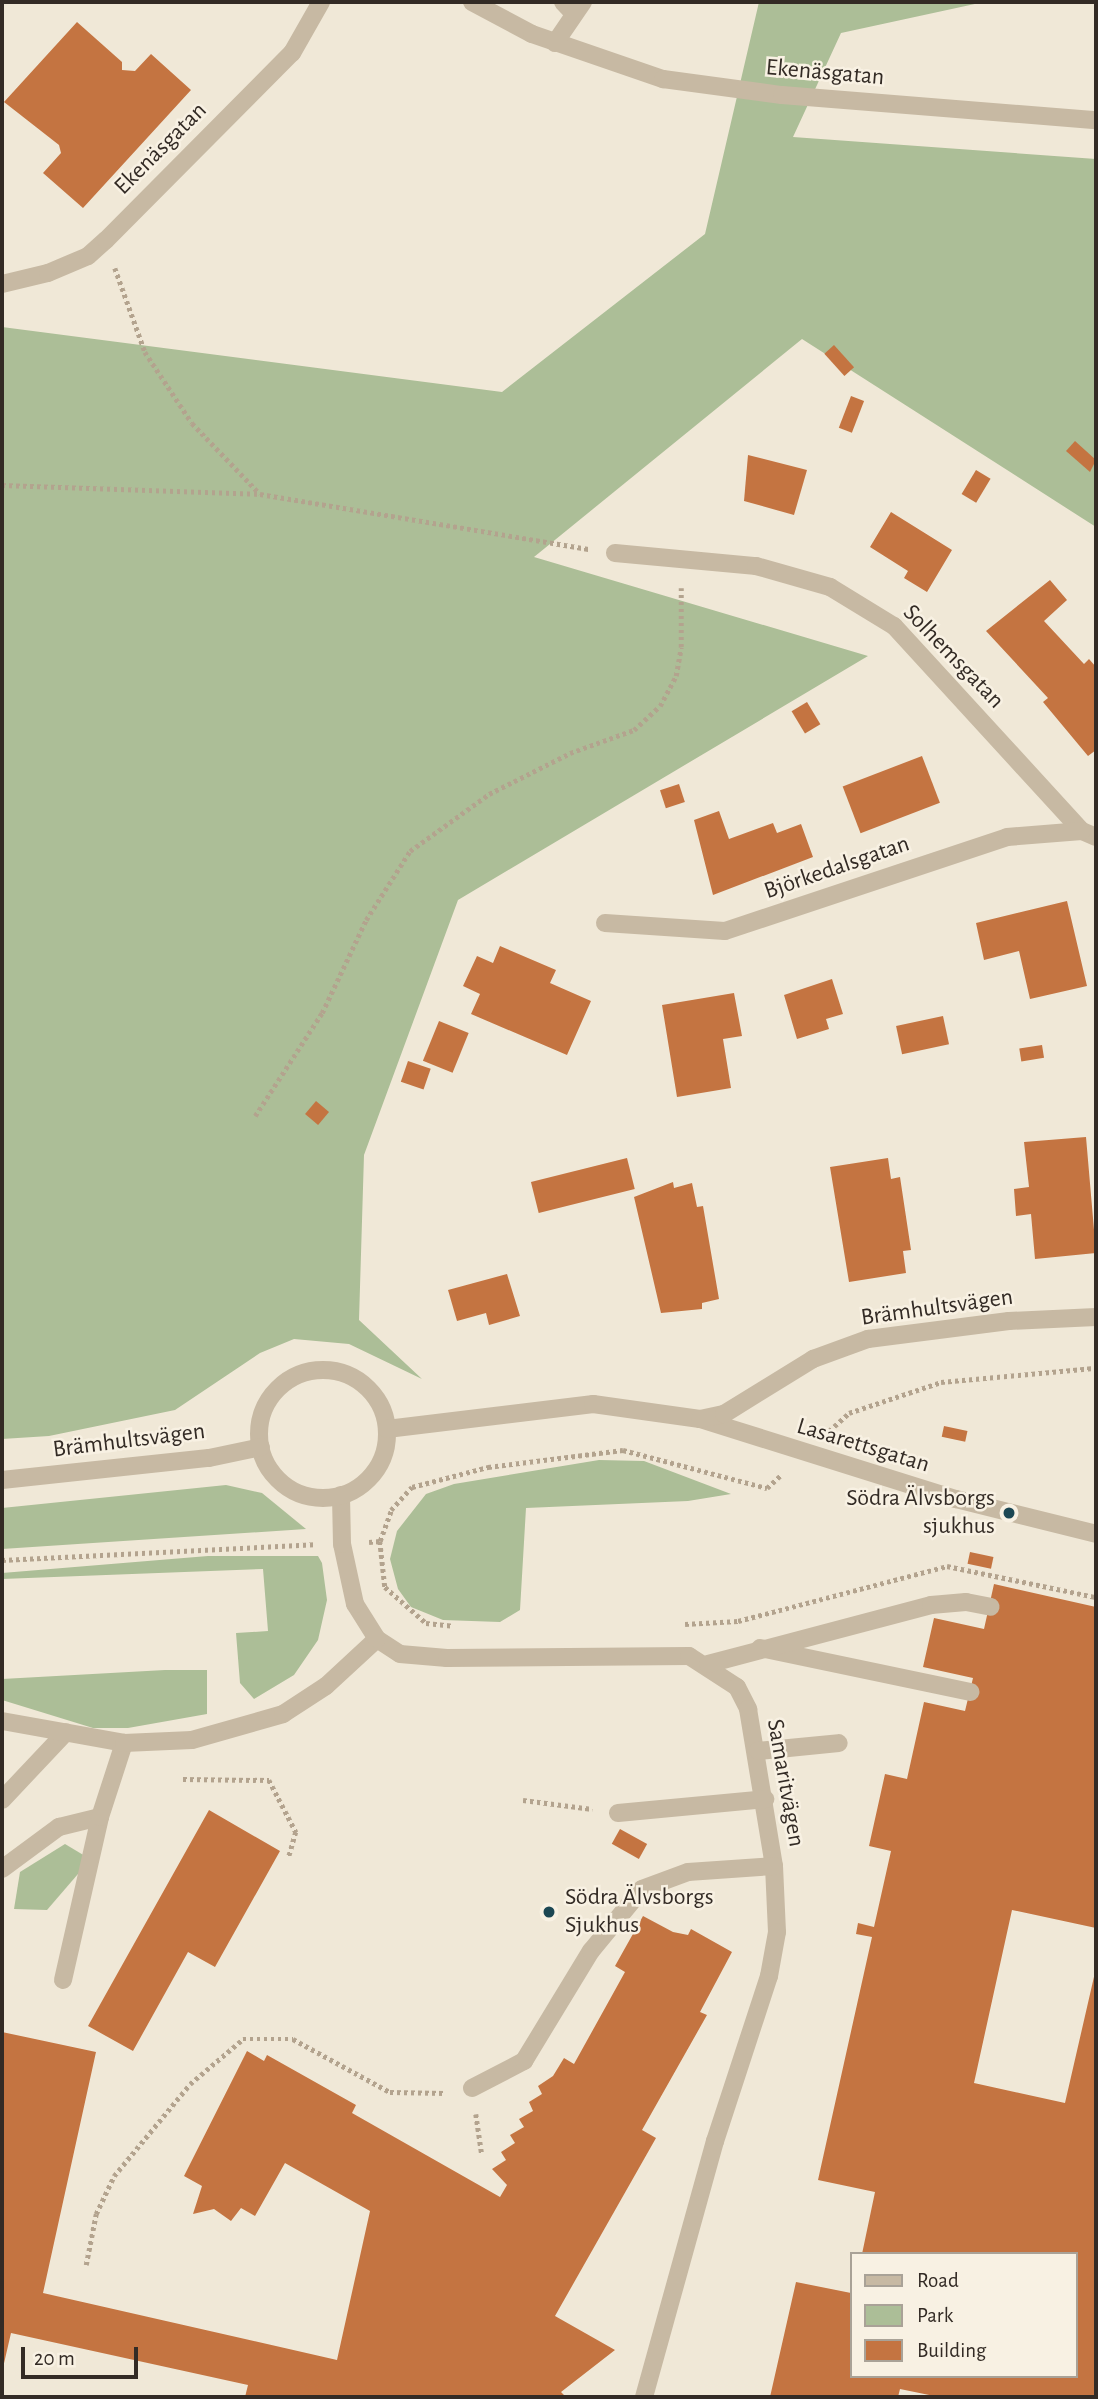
<!DOCTYPE html>
<html>
<head>
<meta charset="utf-8">
<style>
	body { margin:0 }
	#map { position:relative; width:1098px; height:2399px; overflow:hidden; background:#f0e8d7; font-family:"Alegreya Sans",sans-serif }
	div>[style] { position:absolute }
	[style*='--x'] { left:calc(var(--x)*1px); top:calc(var(--y)*1px); width:calc(var(--w)*1px); rotate:calc(var(--a)*1deg) }
	.green>* { inset:0; background:#acbe97 }
	.building>* { inset:0; background:#c47441; transform-origin:0 0 }
	.path>* { height:4.5px; margin-top:-2.25px; transform-origin:0; background:repeating-linear-gradient(90deg,#b3a38e 0 3.5px,transparent 0 7px) }
	.service>* { height:18px; margin:-9px; padding:0 9px; transform-origin:9px; border-radius:9px; background:#c7b9a3 }
	.minor>* { height:18px; margin:-9px; padding:0 9px; transform-origin:9px; border-radius:9px; background:#c7b9a3 }
	.tertiary>* { height:18px; margin:-9px; padding:0 9px; transform-origin:9px; border-radius:9px; background:#c7b9a3 }
	.tertiary>.ring { margin:-9px; padding:0; box-sizing:content-box; background:none; border:18px solid #c7b9a3; border-radius:50% }
	.dots>* { width:19px; height:19px; translate:-50% -50%; box-sizing:border-box; border:4px solid #f8f1e3; border-radius:50% }
	span { translate:-50% -50%; white-space:nowrap; text-align:center; line-height:1.15; -webkit-text-stroke:5px #f8f1e3; paint-order:stroke }
	.street-label { font-size:24px; color:#332b25 }
	.poi-label { font-size:24px; color:#332b25 }
	.right { translate:-100% -50%; text-align:right }
	.left { translate:0 -50%; text-align:left }
	.frame { position:absolute; inset:0; border:4px solid #332b25; pointer-events:none }
	.legend { position:absolute; left:850px; top:2252px; width:228px; height:126px; box-sizing:border-box; background:#f8f1e3; border:2px solid #a9a297; margin:0; padding:9px 12px; list-style:none; font-size:21px; color:#332b25 }
	.legend li { display:flex; align-items:center; gap:14px; height:35px }
	.legend b { width:35px; border:2px solid #a9a297 }
	.scale { position:absolute; left:21px; top:2347px; width:117px; height:32px; box-sizing:border-box; border:4px solid #332b25; border-top:0; padding-left:9px; font-size:21px; line-height:24px; white-space:nowrap; color:#332b25; -webkit-text-stroke:5px #f8f1e3; paint-order:stroke }
</style>
</head>
<body>
<div id="map">
	<div class="green">
		<div style="clip-path:polygon(759px 2px,984px 2px,841px 33px,793px 137px,1096px 159px,1096px 527px,802px 339px,534px 557px,868px 656px,458px 900px,364px 1155px,359px 1320px,422px 1379px,349px 1344px,294px 1339px,260px 1353px,175px 1410px,49px 1436px,2px 1439px,2px 327px,502px 392px,705px 234px)"></div>
		<div style="clip-path:polygon(599px 1460px,644px 1461px,731px 1494px,688px 1501px,526px 1508px,520px 1610px,500px 1622px,443px 1620px,411px 1607px,398px 1589px,390px 1559px,397px 1531px,426px 1494px,454px 1484px)"></div>
		<div style="clip-path:polygon(226px 1485px,262px 1493px,306px 1529px,2px 1549px,2px 1508px)"></div>
		<div style="clip-path:polygon(208px 1556px,318px 1556px,322px 1563px,327px 1600px,318px 1640px,294px 1675px,254px 1699px,240px 1683px,236px 1633px,268px 1631px,263px 1569px,2px 1579px,2px 1573px)"></div>
		<div style="clip-path:polygon(165px 1670px,207px 1670px,207px 1714px,128px 1728px,93px 1728px,2px 1700px,2px 1679px)"></div>
		<div style="clip-path:polygon(65px 1844px,85px 1856px,84px 1867px,47px 1910px,14px 1909px,20px 1872px)"></div>
	</div>
	<div class="building">
		<div style="clip-path:polygon(77px 22px,122px 62px,122px 70px,135px 71px,151px 54px,191px 90px,83px 208px,43px 173px,61px 153px,59px 145px,4px 102px)"></div>
		<div style="left:834px;top:345px;width:30px;height:13px;rotate:48deg"></div>
		<div style="left:851px;top:396px;width:14px;height:34px;rotate:21deg"></div>
		<div style="clip-path:polygon(1075px 441px,1096px 460px,1090px 472px,1066px 451px)"></div>
		<div style="clip-path:polygon(748px 455px,807px 470px,794px 515px,744px 501px)"></div>
		<div style="left:976px;top:470px;width:17px;height:28px;rotate:31deg"></div>
		<div style="clip-path:polygon(891px 512px,952px 550px,927px 592px,904px 578px,908px 571px,870px 547px)"></div>
		<div style="clip-path:polygon(1050px 580px,1067px 600px,1044px 621px,1084px 664px,1089px 659px,1096px 667px,1096px 750px,1088px 756px,1043px 702px,1048px 698px,986px 631px)"></div>
		<div style="left:807px;top:702px;width:26px;height:18px;rotate:59deg"></div>
		<div style="left:922px;top:756px;width:50px;height:85px;rotate:69deg"></div>
		<div style="left:679px;top:784px;width:19px;height:20px;rotate:72deg"></div>
		<div style="clip-path:polygon(719px 811px,729px 839px,773px 823px,777px 833px,801px 824px,813px 857px,713px 895px,694px 820px)"></div>
		<div style="clip-path:polygon(1067px 901px,1087px 986px,1030px 999px,1019px 951px,984px 960px,976px 923px)"></div>
		<div style="clip-path:polygon(500px 946px,556px 970px,550px 983px,591px 1001px,567px 1055px,471px 1014px,480px 994px,463px 986px,477px 956px,493px 963px)"></div>
		<div style="clip-path:polygon(832px 979px,843px 1014px,826px 1019px,829px 1029px,797px 1039px,784px 995px)"></div>
		<div style="clip-path:polygon(734px 993px,742px 1036px,723px 1039px,731px 1088px,677px 1097px,662px 1005px)"></div>
		<div style="left:943px;top:1016px;width:29px;height:48px;rotate:78deg"></div>
		<div style="left:439px;top:1021px;width:32px;height:43px;rotate:22deg"></div>
		<div style="left:1042px;top:1045px;width:13px;height:23px;rotate:81deg"></div>
		<div style="left:408px;top:1061px;width:24px;height:22px;rotate:19deg"></div>
		<div style="left:316px;top:1101px;width:17px;height:17px;rotate:40deg"></div>
		<div style="clip-path:polygon(1086px 1137px,1096px 1253px,1035px 1259px,1031px 1214px,1016px 1216px,1014px 1189px,1029px 1187px,1024px 1142px)"></div>
		<div style="left:627px;top:1158px;width:32px;height:99px;rotate:76deg"></div>
		<div style="clip-path:polygon(888px 1158px,891px 1179px,900px 1177px,911px 1250px,903px 1251px,906px 1273px,849px 1282px,830px 1167px)"></div>
		<div style="clip-path:polygon(673px 1182px,674px 1188px,692px 1183px,697px 1207px,703px 1206px,719px 1299px,702px 1303px,702px 1309px,661px 1313px,634px 1197px)"></div>
		<div style="clip-path:polygon(507px 1274px,520px 1316px,489px 1325px,486px 1313px,457px 1321px,448px 1290px)"></div>
		<div style="left:944px;top:1426px;width:24px;height:11px;rotate:12deg"></div>
		<div style="left:970px;top:1552px;width:24px;height:12px;rotate:12deg"></div>
		<div style="clip-path:polygon(994px 1584px,1096px 1607px,1096px 1928px,1012px 1910px,974px 2083px,1065px 2103px,1096px 1968px,1096px 2397px,939px 2397px,900px 2389px,898px 2397px,770px 2397px,796px 2282px,851px 2293px,851px 2376px,1075px 2376px,1075px 2254px,862px 2254px,875px 2192px,818px 2180px,872px 1937px,856px 1934px,858px 1923px,874px 1927px,891px 1851px,869px 1846px,885px 1774px,907px 1779px,924px 1702px,965px 1711px,973px 1678px,923px 1667px,934px 1618px,984px 1629px)"></div>
		<div style="clip-path:polygon(209px 1810px,280px 1851px,215px 1967px,188px 1952px,133px 2051px,88px 2026px)"></div>
		<div style="left:620px;top:1829px;width:31px;height:17px;rotate:29deg"></div>
		<div style="clip-path:polygon(643px 1916px,673px 1932px,688px 1935px,691px 1929px,732px 1952px,700px 2012px,707px 2015px,642px 2130px,656px 2138px,555px 2316px,615px 2350px,561px 2392px,566px 2397px,245px 2397px,248px 2385px,11px 2333px,2px 2372px,2px 2032px,96px 2052px,43px 2293px,337px 2360px,370px 2211px,285px 2163px,255px 2216px,241px 2208px,231px 2221px,214px 2209px,193px 2214px,202px 2186px,184px 2176px,247px 2051px,264px 2061px,267px 2055px,356px 2105px,352px 2113px,500px 2197px,507px 2185px,492px 2169px,506px 2160px,501px 2152px,515px 2143px,510px 2135px,524px 2127px,519px 2119px,533px 2111px,529px 2102px,542px 2094px,538px 2086px,553px 2076px,564px 2058px,574px 2064px,625px 1972px,615px 1966px)"></div>
	</div>
	<div class="path">
		<div style="--x:115;--y:268;--w:89;--a:70.3"></div>
		<div style="--x:145;--y:352;--w:85;--a:56.5"></div>
		<div style="--x:192;--y:423;--w:98;--a:46.2"></div>
		<div style="--x:2;--y:485;--w:258;--a:2"></div>
		<div style="--x:260;--y:494;--w:333;--a:9.5"></div>
		<div style="--x:255;--y:1116;--w:123;--a:-57"></div>
		<div style="--x:322;--y:1013;--w:103;--a:-64.7"></div>
		<div style="--x:366;--y:920;--w:82;--a:-57.5"></div>
		<div style="--x:410;--y:851;--w:97;--a:-35.8"></div>
		<div style="--x:489;--y:794;--w:91;--a:-26.8"></div>
		<div style="--x:570;--y:753;--w:68;--a:-19.8"></div>
		<div style="--x:634;--y:730;--w:35;--a:-43"></div>
		<div style="--x:660;--y:706;--w:34;--a:-62"></div>
		<div style="--x:676;--y:676;--w:29;--a:-80"></div>
		<div style="--x:681;--y:647;--w:59;--a:-90"></div>
		<div style="--x:829;--y:1431;--w:27;--a:-42"></div>
		<div style="--x:849;--y:1413;--w:97;--a:-18.6"></div>
		<div style="--x:941;--y:1382;--w:156;--a:-5.2"></div>
		<div style="--x:380;--y:1541;--w:46;--a:83.8"></div>
		<div style="--x:385;--y:1587;--w:55;--a:41.3"></div>
		<div style="--x:426;--y:1623;--w:27;--a:6"></div>
		<div style="--x:369;--y:1542;--w:11;--a:-5"></div>
		<div style="--x:380;--y:1541;--w:33;--a:-70"></div>
		<div style="--x:391;--y:1510;--w:31;--a:-48"></div>
		<div style="--x:412;--y:1487;--w:79;--a:-14.7"></div>
		<div style="--x:488;--y:1467;--w:136;--a:-7.2"></div>
		<div style="--x:623;--y:1450;--w:149;--a:14.8"></div>
		<div style="--x:767;--y:1488;--w:19;--a:-43"></div>
		<div style="--x:2;--y:1560;--w:313;--a:-2.9"></div>
		<div style="--x:685;--y:1624;--w:53;--a:-3.2"></div>
		<div style="--x:738;--y:1621;--w:216;--a:-14.7"></div>
		<div style="--x:947;--y:1566;--w:152;--a:11.8"></div>
		<div style="--x:183;--y:1779;--w:86;--a:0.7"></div>
		<div style="--x:269;--y:1780;--w:59;--a:62.6"></div>
		<div style="--x:296;--y:1832;--w:26;--a:106"></div>
		<div style="--x:523;--y:1800;--w:70;--a:7.4"></div>
		<div style="--x:476;--y:2114;--w:41;--a:81.7"></div>
		<div style="--x:86;--y:2265;--w:52;--a:-78.9"></div>
		<div style="--x:96;--y:2214;--w:42;--a:-64.7"></div>
		<div style="--x:114;--y:2176;--w:119;--a:-50.4"></div>
		<div style="--x:190;--y:2084;--w:70;--a:-40.3"></div>
		<div style="--x:243;--y:2039;--w:50;--a:0"></div>
		<div style="--x:293;--y:2039;--w:111;--a:28.7"></div>
		<div style="--x:390;--y:2092;--w:55;--a:1"></div>
	</div>
	<div class="service">
		<div style="--x:563;--y:2;--w:16;--a:47"></div>
		<div style="--x:700;--y:1419;--w:268;--a:17.4"></div>
		<div style="--x:956;--y:1499;--w:144;--a:14"></div>
		<div style="--x:377;--y:1639;--w:27;--a:33"></div>
		<div style="--x:400;--y:1654;--w:47;--a:4.9"></div>
		<div style="--x:447;--y:1658;--w:242;--a:-0.5"></div>
		<div style="--x:689;--y:1656;--w:57;--a:32.9"></div>
		<div style="--x:737;--y:1687;--w:25;--a:63"></div>
		<div style="--x:748;--y:1709;--w:159;--a:80.6"></div>
		<div style="--x:774;--y:1866;--w:66;--a:87.4"></div>
		<div style="--x:777;--y:1932;--w:45;--a:100.3"></div>
		<div style="--x:769;--y:1976;--w:174;--a:108.1"></div>
		<div style="--x:715;--y:2141;--w:266;--a:105.5"></div>
		<div style="--x:760;--y:1648;--w:215;--a:11.8"></div>
		<div style="--x:708;--y:1664;--w:231;--a:-14.8"></div>
		<div style="--x:931;--y:1605;--w:35;--a:-5"></div>
		<div style="--x:966;--y:1602;--w:25;--a:11"></div>
		<div style="--x:758;--y:1751;--w:81;--a:-5.6"></div>
		<div style="--x:2;--y:1800;--w:93;--a:-46.7"></div>
		<div style="--x:618;--y:1813;--w:148;--a:-5.4"></div>
		<div style="--x:2;--y:1869;--w:71;--a:-36.4"></div>
		<div style="--x:59;--y:1827;--w:42;--a:-13.7"></div>
		<div style="--x:63;--y:1980;--w:167;--a:-77.2"></div>
		<div style="--x:100;--y:1817;--w:78;--a:-72"></div>
		<div style="--x:472;--y:2088;--w:59;--a:-27.4"></div>
		<div style="--x:524;--y:2061;--w:129;--a:-58.7"></div>
		<div style="--x:591;--y:1951;--w:80;--a:-50.6"></div>
		<div style="--x:642;--y:1889;--w:49;--a:-20.3"></div>
		<div style="--x:688;--y:1872;--w:86;--a:-4"></div>
	</div>
	<div class="minor">
		<div style="--x:472;--y:2;--w:68;--a:28.1"></div>
		<div style="--x:532;--y:34;--w:139;--a:19"></div>
		<div style="--x:663;--y:79;--w:120;--a:7.7"></div>
		<div style="--x:782;--y:95;--w:315;--a:4.6"></div>
		<div style="--x:555;--y:43;--w:50;--a:-55.7"></div>
		<div style="--x:2;--y:284;--w:47;--a:-13.4"></div>
		<div style="--x:48;--y:273;--w:43;--a:-23"></div>
		<div style="--x:88;--y:256;--w:24;--a:-42"></div>
		<div style="--x:106;--y:240;--w:264;--a:-45.2"></div>
		<div style="--x:292;--y:53;--w:59;--a:-60.4"></div>
		<div style="--x:615;--y:553;--w:142;--a:5.3"></div>
		<div style="--x:756;--y:566;--w:77;--a:15.8"></div>
		<div style="--x:830;--y:587;--w:75;--a:31.4"></div>
		<div style="--x:894;--y:626;--w:278;--a:47.5"></div>
		<div style="--x:1082;--y:831;--w:15;--a:23"></div>
		<div style="--x:605;--y:923;--w:120;--a:3.8"></div>
		<div style="--x:725;--y:931;--w:297;--a:-18.4"></div>
		<div style="--x:1007;--y:837;--w:75;--a:-4.6"></div>
		<div style="--x:2;--y:1721;--w:124;--a:10.2"></div>
		<div style="--x:124;--y:1743;--w:68;--a:-2.5"></div>
		<div style="--x:192;--y:1740;--w:95;--a:-15.9"></div>
		<div style="--x:283;--y:1714;--w:51;--a:-33.1"></div>
		<div style="--x:326;--y:1686;--w:69;--a:-42.7"></div>
		<div style="--x:377;--y:1639;--w:41;--a:-122.2"></div>
		<div style="--x:355;--y:1604;--w:61;--a:-102.2"></div>
		<div style="--x:342;--y:1544;--w:49;--a:-91.2"></div>
	</div>
	<div class="tertiary">
		<div class="ring" style="left:259px;top:1370px;width:110px;height:110px"></div>
		<div style="--x:387;--y:1429;--w:208;--a:-6.9"></div>
		<div style="--x:593;--y:1404;--w:108;--a:8"></div>
		<div style="--x:700;--y:1419;--w:25;--a:-12"></div>
		<div style="--x:724;--y:1414;--w:105;--a:-31.7"></div>
		<div style="--x:813;--y:1359;--w:59;--a:-20"></div>
		<div style="--x:868;--y:1339;--w:142;--a:-7.3"></div>
		<div style="--x:1009;--y:1321;--w:87;--a:-2.6"></div>
		<div style="--x:2;--y:1480;--w:208;--a:-6.1"></div>
		<div style="--x:209;--y:1458;--w:53;--a:-11.9"></div>
	</div>
	<div class="dots">
		<div style="left:1009px;top:1513px;background:#1c4753"></div>
		<div style="left:549px;top:1912px;background:#1c4753"></div>
	</div>
	<div class="street-label">
		<span style="left:825px;top:73px;rotate:5deg">Ekenäsgatan</span>
		<span style="left:161px;top:149px;rotate:-45deg">Ekenäsgatan</span>
		<span style="left:953px;top:657px;rotate:46deg">Solhemsgatan</span>
		<span style="left:837px;top:868px;rotate:-19deg">Björkedalsgatan</span>
		<span style="left:937px;top:1308px;rotate:-8deg">Brämhultsvägen</span>
		<span style="left:129px;top:1441px;rotate:-7deg">Brämhultsvägen</span>
		<span style="left:863px;top:1446px;rotate:17deg">Lasarettsgatan</span>
		<span style="left:785px;top:1783px;rotate:80deg">Samaritvägen</span>
	</div>
	<div class="poi-label">
		<span class="right" style="left:995px;top:1513px">Södra Älvsborgs<br>sjukhus</span>
		<span class="left" style="left:565px;top:1912px">Södra Älvsborgs<br>Sjukhus</span>
	</div>
	<div class="frame"></div>
	<ul class="legend">
	<li><b style="height:9px;background:#c7b9a3"></b>Road</li>
	<li><b style="height:19px;background:#acbe97"></b>Park</li>
	<li><b style="height:19px;background:#c47441"></b>Building</li>
	</ul>
	<div class="scale">20 m</div>
</div>
</body>
</html>
